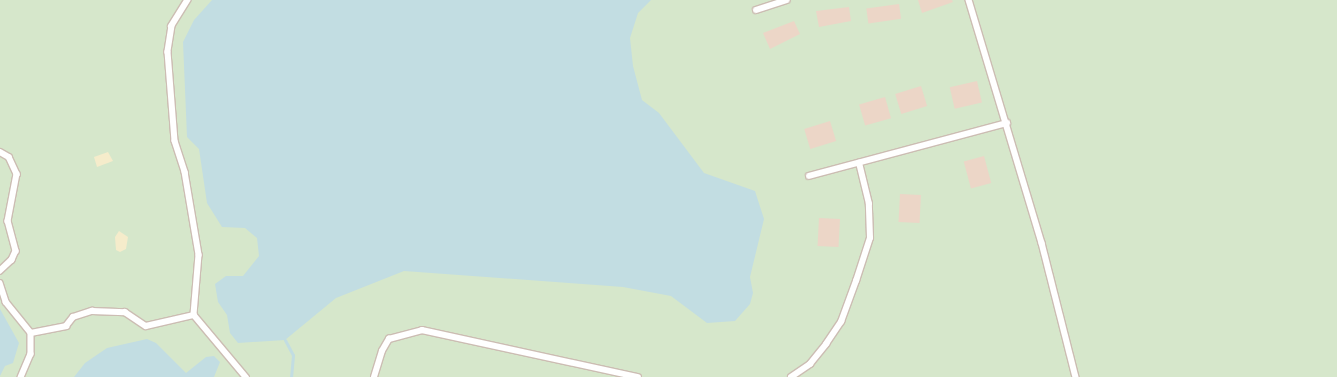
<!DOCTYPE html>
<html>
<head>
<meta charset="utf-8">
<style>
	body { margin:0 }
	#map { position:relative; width:1337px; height:377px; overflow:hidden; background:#faf5ec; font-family:Arial,sans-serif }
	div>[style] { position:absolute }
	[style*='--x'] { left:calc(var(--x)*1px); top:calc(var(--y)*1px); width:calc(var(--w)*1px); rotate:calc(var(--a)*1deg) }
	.green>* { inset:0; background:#d6e7cb; transform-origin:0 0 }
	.sand>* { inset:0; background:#f5eccb }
	.water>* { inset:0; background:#c2dde2 }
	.stream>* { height:3px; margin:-1.5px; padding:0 1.5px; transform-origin:1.5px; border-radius:1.5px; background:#c2dde2 }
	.building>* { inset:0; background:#ecd6c7; transform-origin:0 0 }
	.roads { filter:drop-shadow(1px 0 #ccbdb3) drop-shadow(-1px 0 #ccbdb3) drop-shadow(0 1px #ccbdb3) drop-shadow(0 -1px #ccbdb3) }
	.lane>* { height:5.5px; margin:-2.75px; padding:0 2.75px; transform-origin:2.75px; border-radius:2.75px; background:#fff }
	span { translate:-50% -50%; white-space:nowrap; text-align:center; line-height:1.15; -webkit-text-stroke:4.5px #fdf9f2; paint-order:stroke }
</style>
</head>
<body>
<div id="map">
	<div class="green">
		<div style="left:0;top:0;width:1337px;height:377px"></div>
	</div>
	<div class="sand">
		<div style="clip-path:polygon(108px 152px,113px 161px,97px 167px,94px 157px)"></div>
		<div style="clip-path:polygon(119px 231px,128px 237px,126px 249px,120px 252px,116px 250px,115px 237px)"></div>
	</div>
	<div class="water">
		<div style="clip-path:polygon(212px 0,651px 0,638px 13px,630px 38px,633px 66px,642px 100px,659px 113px,704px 173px,755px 191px,764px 219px,750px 277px,753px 293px,750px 304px,735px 321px,707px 323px,671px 296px,623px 287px,404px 271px,336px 298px,285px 340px,238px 343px,230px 333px,227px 315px,218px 302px,215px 284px,226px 276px,243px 276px,259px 256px,257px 238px,245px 228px,222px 227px,207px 203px,199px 149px,187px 137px,183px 42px,194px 20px)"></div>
		<div style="clip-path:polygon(0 309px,19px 343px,13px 363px,5px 366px,0 376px)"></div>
		<div style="clip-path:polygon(147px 339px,156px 343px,186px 373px,206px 357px,214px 356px,220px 362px,214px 377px,74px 377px,85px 363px,107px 348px)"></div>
	</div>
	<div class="stream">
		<div style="--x:285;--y:340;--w:17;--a:62"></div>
		<div style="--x:293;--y:355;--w:22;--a:95"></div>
	</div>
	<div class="building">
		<div style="clip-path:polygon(918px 0,952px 0,953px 2px,922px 13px)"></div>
		<div style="left:899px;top:4px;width:15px;height:33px;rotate:82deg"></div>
		<div style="clip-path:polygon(849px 7px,851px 21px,819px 27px,816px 11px)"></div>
		<div style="clip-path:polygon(794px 21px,800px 34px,770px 49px,763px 33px)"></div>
		<div style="left:977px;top:81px;width:22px;height:28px;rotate:77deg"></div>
		<div style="left:921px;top:86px;width:21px;height:27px;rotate:73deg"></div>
		<div style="left:885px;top:97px;width:22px;height:27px;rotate:74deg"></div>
		<div style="left:830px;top:121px;width:21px;height:27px;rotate:73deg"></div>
		<div style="left:984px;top:156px;width:28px;height:21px;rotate:75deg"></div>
		<div style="left:900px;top:194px;width:21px;height:28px;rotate:3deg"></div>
		<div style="left:819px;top:218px;width:21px;height:28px;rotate:3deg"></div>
	</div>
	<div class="roads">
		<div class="lane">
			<div style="--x:188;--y:0;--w:31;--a:122"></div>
			<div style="--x:172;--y:26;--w:26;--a:99"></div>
			<div style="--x:168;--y:52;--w:89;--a:85.5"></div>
			<div style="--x:175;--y:141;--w:33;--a:72"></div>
			<div style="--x:185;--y:172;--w:84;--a:80.4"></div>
			<div style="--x:199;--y:255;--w:60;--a:94.8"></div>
			<div style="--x:969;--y:0;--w:254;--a:73.3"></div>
			<div style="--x:1042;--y:243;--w:138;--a:75.8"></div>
			<div style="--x:756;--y:10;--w:32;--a:-18"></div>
			<div style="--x:0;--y:152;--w:10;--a:29"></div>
			<div style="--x:9;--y:157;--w:19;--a:65"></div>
			<div style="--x:17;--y:174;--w:48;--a:100.8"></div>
			<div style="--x:8;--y:221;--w:31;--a:75"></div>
			<div style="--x:16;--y:251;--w:10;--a:114"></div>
			<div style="--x:12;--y:260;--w:16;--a:137"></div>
			<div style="--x:809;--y:176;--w:205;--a:-15"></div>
			<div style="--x:0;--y:283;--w:20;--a:72"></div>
			<div style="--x:6;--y:302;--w:40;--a:51"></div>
			<div style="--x:31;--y:333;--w:21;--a:90"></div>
			<div style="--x:31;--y:354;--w:25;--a:113"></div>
			<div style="--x:194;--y:315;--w:81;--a:50"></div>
			<div style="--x:31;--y:333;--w:36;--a:-11"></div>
			<div style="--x:66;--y:326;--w:11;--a:-52"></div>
			<div style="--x:73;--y:317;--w:20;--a:-18"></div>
			<div style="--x:92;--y:311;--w:33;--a:2"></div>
			<div style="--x:125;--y:312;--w:25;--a:34"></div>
			<div style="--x:146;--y:326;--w:49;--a:-12.9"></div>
			<div style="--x:374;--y:377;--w:27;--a:-73"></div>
			<div style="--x:382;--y:351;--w:14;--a:-60"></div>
			<div style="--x:389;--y:339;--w:34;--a:-15"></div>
			<div style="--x:422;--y:330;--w:221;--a:12.3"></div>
			<div style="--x:791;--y:377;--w:23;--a:-34"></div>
			<div style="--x:810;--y:364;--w:26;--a:-51"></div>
			<div style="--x:826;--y:344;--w:27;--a:-56"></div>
			<div style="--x:841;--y:322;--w:44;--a:-69.9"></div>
			<div style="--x:856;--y:281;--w:45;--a:-72"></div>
			<div style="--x:870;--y:238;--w:34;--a:-92"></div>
			<div style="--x:869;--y:204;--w:42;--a:-103.7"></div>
		</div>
	</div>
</div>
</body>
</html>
